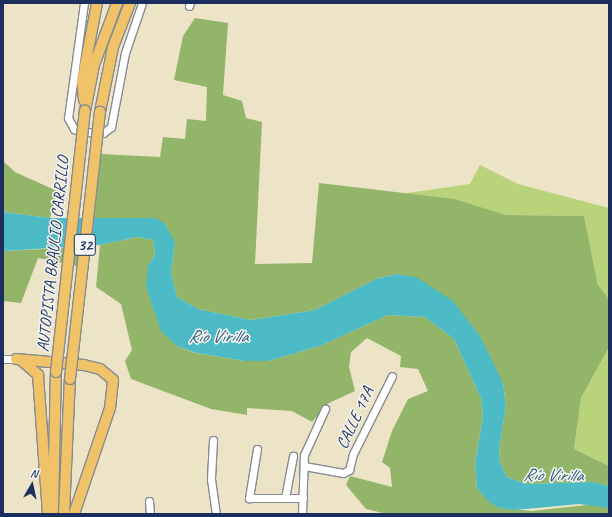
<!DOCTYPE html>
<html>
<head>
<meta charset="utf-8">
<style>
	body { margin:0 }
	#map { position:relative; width:612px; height:517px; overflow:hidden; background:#ede4c7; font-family:Caveat,sans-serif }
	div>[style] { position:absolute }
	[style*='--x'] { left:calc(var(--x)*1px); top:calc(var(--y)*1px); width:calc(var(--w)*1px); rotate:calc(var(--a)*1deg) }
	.green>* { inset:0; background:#b8d379 }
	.forest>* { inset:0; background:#92b569 }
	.water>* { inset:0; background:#4dbbc6 }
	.roads { filter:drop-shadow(1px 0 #848a92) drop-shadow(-1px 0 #848a92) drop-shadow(0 1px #848a92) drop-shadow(0 -1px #848a92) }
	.minor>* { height:7px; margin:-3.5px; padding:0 3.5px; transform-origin:3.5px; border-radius:3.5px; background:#fff }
	.highway>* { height:10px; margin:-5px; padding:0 5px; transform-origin:5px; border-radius:5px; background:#f0c369 }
	.bridges { filter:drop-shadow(1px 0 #848a92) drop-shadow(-1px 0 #848a92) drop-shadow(0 1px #848a92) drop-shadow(0 -1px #848a92) }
	.highway-bridge>* { height:10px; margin:-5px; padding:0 5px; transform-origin:5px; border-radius:5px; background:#f0c369 }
	span { translate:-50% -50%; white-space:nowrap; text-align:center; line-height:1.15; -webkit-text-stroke:3px #f6f6f2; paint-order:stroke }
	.shield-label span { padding:1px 3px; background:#f6f6f2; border:1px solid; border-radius:3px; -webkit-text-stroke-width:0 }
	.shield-label { font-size:16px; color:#1b2f5e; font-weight:700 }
	.street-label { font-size:17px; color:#1b2f5e }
	.water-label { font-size:18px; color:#2a597d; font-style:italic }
	.frame { position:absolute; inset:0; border:4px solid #1b2f5e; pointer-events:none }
	.north { position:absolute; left:12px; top:465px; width:40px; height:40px; -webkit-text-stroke:3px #f6f6f2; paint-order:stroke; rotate:9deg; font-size:11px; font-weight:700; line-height:16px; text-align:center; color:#1b2f5e }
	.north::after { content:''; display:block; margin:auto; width:14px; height:18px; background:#1b2f5e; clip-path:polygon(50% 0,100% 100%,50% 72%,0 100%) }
</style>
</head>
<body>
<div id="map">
	<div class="green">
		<div style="clip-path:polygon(480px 165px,518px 184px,609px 208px,609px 299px,598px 285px,584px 216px,506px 215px,455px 199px,401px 194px,470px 184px)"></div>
		<div style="clip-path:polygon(609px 347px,609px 466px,574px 449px,581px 398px)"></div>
	</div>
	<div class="forest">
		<div style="clip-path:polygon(195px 18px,228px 23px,223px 95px,242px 101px,246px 118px,262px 122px,255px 264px,312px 263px,319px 183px,455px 199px,506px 215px,584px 216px,598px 285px,609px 299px,609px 347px,581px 398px,574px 449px,609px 466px,609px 486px,592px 482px,526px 484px,507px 477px,500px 463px,499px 449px,506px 406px,503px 383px,396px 274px,376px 279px,315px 310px,251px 320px,198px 309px,177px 297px,171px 273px,175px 242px,115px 218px,94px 218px,101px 154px,160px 157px,163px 137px,185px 139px,187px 119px,206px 121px,207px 87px,174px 80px,183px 36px)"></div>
		<div style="clip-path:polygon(3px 161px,15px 172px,57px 191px,50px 218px,3px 212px)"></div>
		<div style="clip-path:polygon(137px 237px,153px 240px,155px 255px,148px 265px,177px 346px,195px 353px,245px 361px,268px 361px,320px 346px,388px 315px,425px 317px,454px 339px,481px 398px,483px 417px,475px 464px,477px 488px,499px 508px,532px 511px,595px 504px,609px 508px,609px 514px,387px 514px,366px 509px,346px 485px,350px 476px,392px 487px,390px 468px,382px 462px,392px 431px,408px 399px,428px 391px,418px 369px,400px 367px,401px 356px,367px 338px,351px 352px,349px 367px,355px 391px,329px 403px,312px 422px,292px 411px,247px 408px,247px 415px,211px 409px,131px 379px,125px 361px,132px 350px,121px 304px,96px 287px,100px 245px)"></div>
		<div style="clip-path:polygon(85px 247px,82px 267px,38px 258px,21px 303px,3px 301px,3px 251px)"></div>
	</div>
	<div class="water">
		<div style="clip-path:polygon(3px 212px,50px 218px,155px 218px,164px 223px,175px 242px,171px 273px,177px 297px,198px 309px,251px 320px,315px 310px,376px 279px,396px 274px,416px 277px,453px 301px,480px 336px,503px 383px,506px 406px,499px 449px,500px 463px,507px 477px,526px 484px,593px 482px,609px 486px,609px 508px,579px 504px,515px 510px,499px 508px,488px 501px,477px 488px,475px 464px,483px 417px,481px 398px,454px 339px,425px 317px,388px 315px,320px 346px,268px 361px,245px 361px,196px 353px,177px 346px,161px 331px,146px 287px,148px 265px,155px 255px,153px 240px,137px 237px,100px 245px,3px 251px)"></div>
	</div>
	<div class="roads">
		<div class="minor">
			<div style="--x:84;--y:3;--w:116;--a:97.9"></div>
			<div style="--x:68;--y:118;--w:13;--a:61"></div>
			<div style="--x:74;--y:129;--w:19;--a:12"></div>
			<div style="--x:93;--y:133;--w:10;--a:0"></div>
			<div style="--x:103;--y:133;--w:10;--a:-37"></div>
			<div style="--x:111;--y:127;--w:75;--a:-79.3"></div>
			<div style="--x:125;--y:53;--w:53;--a:-71.2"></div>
			<div style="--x:189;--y:6;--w:3;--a:-72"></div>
			<div style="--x:3;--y:359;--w:13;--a:0"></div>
			<div style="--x:213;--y:440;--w:39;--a:93"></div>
			<div style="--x:211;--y:479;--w:35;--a:82"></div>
			<div style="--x:257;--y:449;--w:50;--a:99.3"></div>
			<div style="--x:249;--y:498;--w:54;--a:0"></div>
			<div style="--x:304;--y:466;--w:40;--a:10"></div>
			<div style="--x:343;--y:473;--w:7;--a:-27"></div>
			<div style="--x:349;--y:470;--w:16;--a:-76"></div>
			<div style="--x:353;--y:454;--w:87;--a:-63.4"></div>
			<div style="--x:285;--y:498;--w:43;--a:-79.2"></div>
			<div style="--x:149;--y:501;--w:13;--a:86"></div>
			<div style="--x:302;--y:514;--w:59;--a:-88.1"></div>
			<div style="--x:304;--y:455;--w:51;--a:-65.5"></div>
		</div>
		<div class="highway">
			<div style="--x:84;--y:100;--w:18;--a:-96"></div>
			<div style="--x:82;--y:82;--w:80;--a:-79.2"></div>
			<div style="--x:85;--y:111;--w:47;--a:-78.9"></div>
			<div style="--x:94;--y:65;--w:66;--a:-69.6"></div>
			<div style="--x:100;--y:112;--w:66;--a:-78.7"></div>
			<div style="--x:113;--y:47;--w:47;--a:-68.9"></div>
			<div style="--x:16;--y:359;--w:68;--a:5"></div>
			<div style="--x:84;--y:365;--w:16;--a:14"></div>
			<div style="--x:100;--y:369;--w:17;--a:40"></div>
			<div style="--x:113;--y:380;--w:28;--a:96"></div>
			<div style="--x:110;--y:408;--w:112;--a:108.8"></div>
			<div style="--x:21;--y:360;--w:23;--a:41"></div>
			<div style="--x:38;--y:375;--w:139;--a:85.9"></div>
			<div style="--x:53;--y:510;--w:138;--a:-88.8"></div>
			<div style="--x:64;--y:514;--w:135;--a:-87.5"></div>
		</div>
	</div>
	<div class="bridges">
		<div class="highway-bridge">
			<div style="--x:56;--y:372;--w:263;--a:-83.7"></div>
			<div style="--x:70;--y:379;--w:269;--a:-83.6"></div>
		</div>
	</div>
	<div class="shield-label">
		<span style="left:85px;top:245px">32</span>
	</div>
	<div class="street-label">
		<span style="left:53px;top:254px;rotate:-84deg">AUTOPISTA BRAULIO CARRILLO</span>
		<span style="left:355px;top:418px;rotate:-65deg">CALLE 17A</span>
	</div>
	<div class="water-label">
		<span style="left:218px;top:336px">Río Virilla</span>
		<span style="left:553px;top:475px;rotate:1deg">Río Virilla</span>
	</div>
	<div class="frame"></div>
	<div class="north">N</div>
</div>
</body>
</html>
